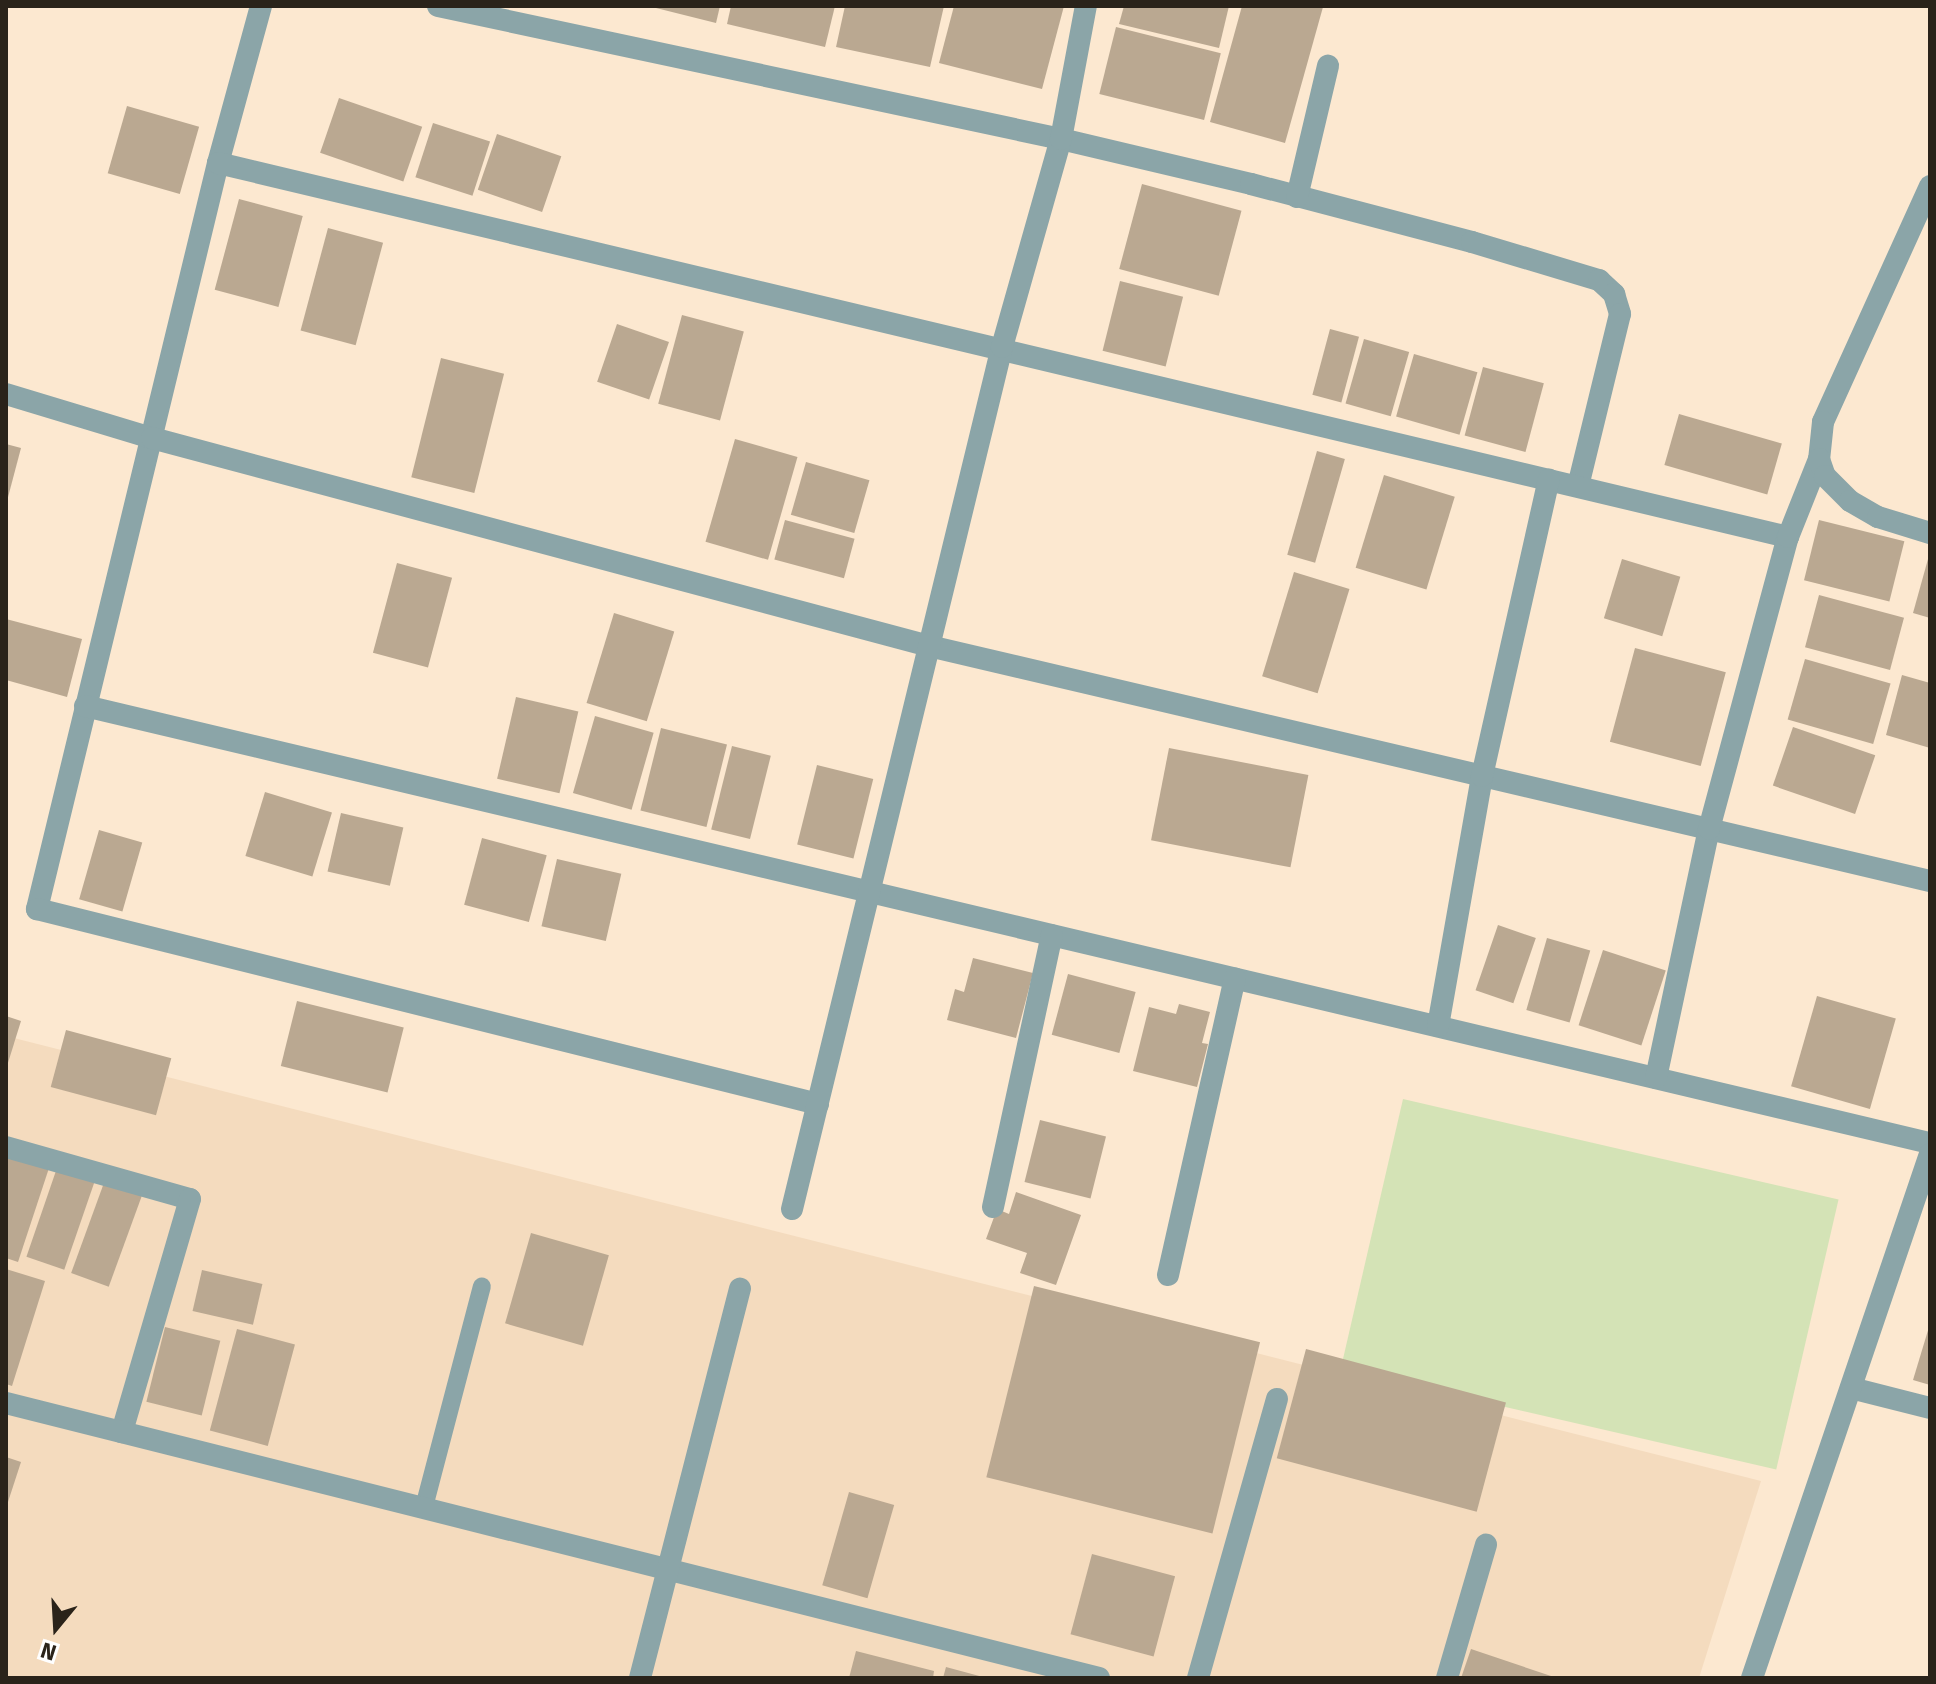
<!DOCTYPE html>
<html>
<head>
<meta charset="utf-8">
<style>
	body { margin:0 }
	#map { position:relative; width:1936px; height:1684px; overflow:hidden; background:#fce8d0; font-family:"Fira Sans",sans-serif }
	div>[style] { position:absolute }
	[style*='--x'] { left:calc(var(--x)*1px); top:calc(var(--y)*1px); width:calc(var(--w)*1px); rotate:calc(var(--a)*1deg) }
	.built>* { inset:0; background:#f4dbbe }
	.green>* { inset:0; background:#d4e3b6; transform-origin:0 0 }
	.building>* { inset:0; background:#baa891; transform-origin:0 0 }
	.service>* { height:18px; margin:-9px; padding:0 9px; transform-origin:9px; border-radius:9px; background:#8ba5a8 }
	.minor>* { height:22px; margin:-11px; padding:0 11px; transform-origin:11px; border-radius:11px; background:#8ba5a8 }
	.tertiary>* { height:22px; margin:-11px; padding:0 11px; transform-origin:11px; border-radius:11px; background:#8ba5a8 }
	span { translate:-50% -50%; white-space:nowrap; text-align:center; line-height:1.15; -webkit-text-stroke:6px #fff; paint-order:stroke }
	.frame { position:absolute; inset:0; border:8px solid #2a231a; pointer-events:none }
	.north { position:absolute; left:16px; top:1588px; width:80px; height:80px; -webkit-text-stroke:6px #fff; paint-order:stroke; rotate:198deg; font-size:22px; font-weight:700; line-height:32px; text-align:center; color:#2a231a }
	.north::after { content:''; display:block; margin:auto; width:28px; height:36px; background:#2a231a; clip-path:polygon(50% 0,100% 100%,50% 72%,0 100%) }
</style>
</head>
<body>
<div id="map">
	<div class="built">
		<div style="clip-path:polygon(6px 1036px,1761px 1481px,1699px 1678px,6px 1678px)"></div>
	</div>
	<div class="green">
		<div style="left:1403px;top:1099px;width:447px;height:277px;rotate:13deg"></div>
	</div>
	<div class="building">
		<div style="clip-path:polygon(648px 6px,720px 6px,716px 23px)"></div>
		<div style="clip-path:polygon(731px 6px,835px 6px,825px 47px,727px 24px)"></div>
		<div style="clip-path:polygon(845px 6px,944px 6px,930px 67px,836px 47px)"></div>
		<div style="clip-path:polygon(954px 6px,1064px 6px,1042px 89px,939px 63px)"></div>
		<div style="clip-path:polygon(1124px 6px,1229px 6px,1219px 48px,1119px 24px)"></div>
		<div style="clip-path:polygon(1242px 6px,1323px 7px,1285px 143px,1210px 122px)"></div>
		<div style="left:1116px;top:27px;width:108px;height:69px;rotate:14deg"></div>
		<div style="left:339px;top:98px;width:88px;height:58px;rotate:19deg"></div>
		<div style="left:127px;top:106px;width:75px;height:70px;rotate:16deg"></div>
		<div style="left:433px;top:123px;width:60px;height:57px;rotate:18deg"></div>
		<div style="left:497px;top:134px;width:68px;height:59px;rotate:19deg"></div>
		<div style="left:1142px;top:184px;width:103px;height:88px;rotate:15deg"></div>
		<div style="left:239px;top:199px;width:66px;height:94px;rotate:15deg"></div>
		<div style="left:328px;top:228px;width:57px;height:106px;rotate:15deg"></div>
		<div style="left:1120px;top:281px;width:65px;height:72px;rotate:14deg"></div>
		<div style="left:682px;top:315px;width:64px;height:92px;rotate:15deg"></div>
		<div style="left:617px;top:324px;width:55px;height:61px;rotate:19deg"></div>
		<div style="left:1330px;top:329px;width:30px;height:68px;rotate:15deg"></div>
		<div style="left:1364px;top:339px;width:47px;height:67px;rotate:16deg"></div>
		<div style="left:1414px;top:354px;width:66px;height:65px;rotate:16deg"></div>
		<div style="left:441px;top:358px;width:65px;height:123px;rotate:14deg"></div>
		<div style="left:1483px;top:367px;width:63px;height:71px;rotate:15deg"></div>
		<div style="left:1679px;top:414px;width:107px;height:53px;rotate:16deg"></div>
		<div style="left:735px;top:439px;width:65px;height:107px;rotate:16deg"></div>
		<div style="clip-path:polygon(6px 444px,21px 448px,7px 501px,6px 501px)"></div>
		<div style="left:1317px;top:451px;width:29px;height:108px;rotate:16deg"></div>
		<div style="left:806px;top:462px;width:66px;height:55px;rotate:16deg"></div>
		<div style="left:1384px;top:475px;width:74px;height:97px;rotate:17deg"></div>
		<div style="left:785px;top:520px;width:72px;height:41px;rotate:15deg"></div>
		<div style="left:1819px;top:520px;width:88px;height:62px;rotate:14deg"></div>
		<div style="left:1622px;top:559px;width:61px;height:62px;rotate:17deg"></div>
		<div style="clip-path:polygon(1928px 559px,1930px 560px,1930px 618px,1913px 613px)"></div>
		<div style="left:397px;top:563px;width:57px;height:93px;rotate:15deg"></div>
		<div style="left:1294px;top:572px;width:58px;height:109px;rotate:17deg"></div>
		<div style="left:1819px;top:595px;width:88px;height:54px;rotate:15deg"></div>
		<div style="left:614px;top:613px;width:63px;height:94px;rotate:17deg"></div>
		<div style="clip-path:polygon(6px 619px,82px 639px,67px 697px,6px 680px)"></div>
		<div style="left:1635px;top:648px;width:94px;height:97px;rotate:15deg"></div>
		<div style="left:1805px;top:659px;width:89px;height:63px;rotate:16deg"></div>
		<div style="clip-path:polygon(1902px 675px,1930px 683px,1930px 748px,1886px 735px)"></div>
		<div style="left:516px;top:697px;width:64px;height:84px;rotate:13deg"></div>
		<div style="left:595px;top:716px;width:61px;height:80px;rotate:16deg"></div>
		<div style="left:1793px;top:727px;width:87px;height:62px;rotate:19deg"></div>
		<div style="left:661px;top:728px;width:68px;height:85px;rotate:14deg"></div>
		<div style="left:732px;top:746px;width:40px;height:86px;rotate:14deg"></div>
		<div style="left:1169px;top:748px;width:142px;height:94px;rotate:11deg"></div>
		<div style="left:817px;top:765px;width:58px;height:82px;rotate:14deg"></div>
		<div style="left:265px;top:792px;width:70px;height:67px;rotate:17deg"></div>
		<div style="left:341px;top:813px;width:64px;height:60px;rotate:13deg"></div>
		<div style="left:99px;top:830px;width:45px;height:72px;rotate:16deg"></div>
		<div style="left:482px;top:838px;width:67px;height:69px;rotate:15deg"></div>
		<div style="left:557px;top:859px;width:66px;height:69px;rotate:13deg"></div>
		<div style="left:1498px;top:925px;width:40px;height:69px;rotate:19deg"></div>
		<div style="left:1547px;top:938px;width:45px;height:75px;rotate:16deg"></div>
		<div style="left:1603px;top:950px;width:66px;height:79px;rotate:18deg"></div>
		<div style="clip-path:polygon(973px 958px,1033px 973px,1016px 1038px,947px 1020px,955px 989px,964px 992px)"></div>
		<div style="left:1068px;top:974px;width:70px;height:63px;rotate:15deg"></div>
		<div style="left:1817px;top:996px;width:82px;height:94px;rotate:16deg"></div>
		<div style="left:297px;top:1001px;width:110px;height:67px;rotate:14deg"></div>
		<div style="clip-path:polygon(1179px 1004px,1210px 1012px,1202px 1043px,1208px 1044px,1197px 1087px,1133px 1071px,1149px 1007px,1176px 1014px)"></div>
		<div style="clip-path:polygon(6px 1016px,21px 1021px,7px 1066px,6px 1065px)"></div>
		<div style="left:66px;top:1030px;width:109px;height:59px;rotate:15deg"></div>
		<div style="left:1040px;top:1120px;width:68px;height:64px;rotate:14deg"></div>
		<div style="clip-path:polygon(10px 1152px,50px 1165px,18px 1262px,6px 1258px,6px 1165px)"></div>
		<div style="left:58px;top:1165px;width:40px;height:97px;rotate:19deg"></div>
		<div style="left:105px;top:1180px;width:40px;height:99px;rotate:20deg"></div>
		<div style="clip-path:polygon(1016px 1192px,1081px 1215px,1056px 1285px,1020px 1273px,1027px 1253px,986px 1239px,997px 1209px,1009px 1214px)"></div>
		<div style="left:531px;top:1233px;width:81px;height:94px;rotate:16deg"></div>
		<div style="clip-path:polygon(6px 1269px,45px 1281px,12px 1386px,6px 1384px)"></div>
		<div style="left:202px;top:1270px;width:62px;height:42px;rotate:13deg"></div>
		<div style="left:1034px;top:1286px;width:233px;height:197px;rotate:14deg"></div>
		<div style="left:165px;top:1327px;width:57px;height:77px;rotate:14deg"></div>
		<div style="clip-path:polygon(1929px 1327px,1930px 1327px,1930px 1385px,1913px 1380px)"></div>
		<div style="left:237px;top:1329px;width:60px;height:105px;rotate:15deg"></div>
		<div style="left:1306px;top:1349px;width:207px;height:113px;rotate:15deg"></div>
		<div style="clip-path:polygon(6px 1457px,21px 1462px,7px 1505px,6px 1505px)"></div>
		<div style="left:849px;top:1492px;width:47px;height:97px;rotate:16deg"></div>
		<div style="left:1092px;top:1554px;width:86px;height:83px;rotate:15deg"></div>
		<div style="clip-path:polygon(1471px 1649px,1554px 1677px,1554px 1678px,1461px 1678px)"></div>
		<div style="clip-path:polygon(856px 1651px,934px 1671px,933px 1678px,849px 1678px)"></div>
		<div style="clip-path:polygon(946px 1667px,983px 1677px,983px 1678px,943px 1678px)"></div>
	</div>
	<div class="service">
		<div style="--x:424;--y:1507;--w:228;--a:-75.3"></div>
	</div>
	<div class="minor">
		<div style="--x:261;--y:6;--w:163;--a:105.3"></div>
		<div style="--x:218;--y:163;--w:768;--a:103.64"></div>
		<div style="--x:37;--y:909;--w:805;--a:14.02"></div>
		<div style="--x:438;--y:6;--w:637;--a:12.05"></div>
		<div style="--x:1061;--y:139;--w:195;--a:13.3"></div>
		<div style="--x:1251;--y:184;--w:228;--a:14.7"></div>
		<div style="--x:1472;--y:242;--w:133;--a:16.7"></div>
		<div style="--x:1599;--y:280;--w:21;--a:43"></div>
		<div style="--x:1614;--y:294;--w:21;--a:73"></div>
		<div style="--x:1620;--y:314;--w:177;--a:103.7"></div>
		<div style="--x:218;--y:163;--w:1614;--a:13.4"></div>
		<div style="--x:1297;--y:197;--w:135;--a:-76.7"></div>
		<div style="--x:6;--y:394;--w:152;--a:16.8"></div>
		<div style="--x:152;--y:438;--w:804;--a:14.99"></div>
		<div style="--x:929;--y:646;--w:1028;--a:13.21"></div>
		<div style="--x:85;--y:706;--w:1896;--a:13.33"></div>
		<div style="--x:1438;--y:1026;--w:254;--a:-80"></div>
		<div style="--x:1482;--y:776;--w:304;--a:-77.3"></div>
		<div style="--x:1656;--y:1078;--w:255;--a:-78"></div>
		<div style="--x:1709;--y:829;--w:302;--a:-74.9"></div>
		<div style="--x:1788;--y:537;--w:84;--a:-68.3"></div>
		<div style="--x:6;--y:1147;--w:191;--a:15.8"></div>
		<div style="--x:190;--y:1199;--w:243;--a:106.3"></div>
		<div style="--x:993;--y:1207;--w:278;--a:-77.8"></div>
		<div style="--x:792;--y:1209;--w:887;--a:-76.31"></div>
		<div style="--x:1002;--y:347;--w:216;--a:-74.2"></div>
		<div style="--x:1061;--y:139;--w:135;--a:-79.4"></div>
		<div style="--x:1168;--y:1275;--w:304;--a:-77.3"></div>
		<div style="--x:1851;--y:1388;--w:81;--a:14.2"></div>
		<div style="--x:6;--y:1403;--w:1127;--a:14.12"></div>
		<div style="--x:640;--y:1678;--w:402;--a:-75.6"></div>
		<div style="--x:1198;--y:1678;--w:290;--a:-74.2"></div>
		<div style="--x:1447;--y:1678;--w:139;--a:-73.7"></div>
	</div>
	<div class="tertiary">
		<div style="--x:1930;--y:186;--w:259;--a:114.4"></div>
		<div style="--x:1823;--y:422;--w:37;--a:96"></div>
		<div style="--x:1819;--y:459;--w:18;--a:71"></div>
		<div style="--x:1825;--y:476;--w:35;--a:45"></div>
		<div style="--x:1850;--y:501;--w:32;--a:30"></div>
		<div style="--x:1878;--y:517;--w:54;--a:17.1"></div>
		<div style="--x:1752;--y:1678;--w:553;--a:-71.24"></div>
	</div>
	<div class="frame"></div>
	<div class="north">N</div>
</div>
</body>
</html>
